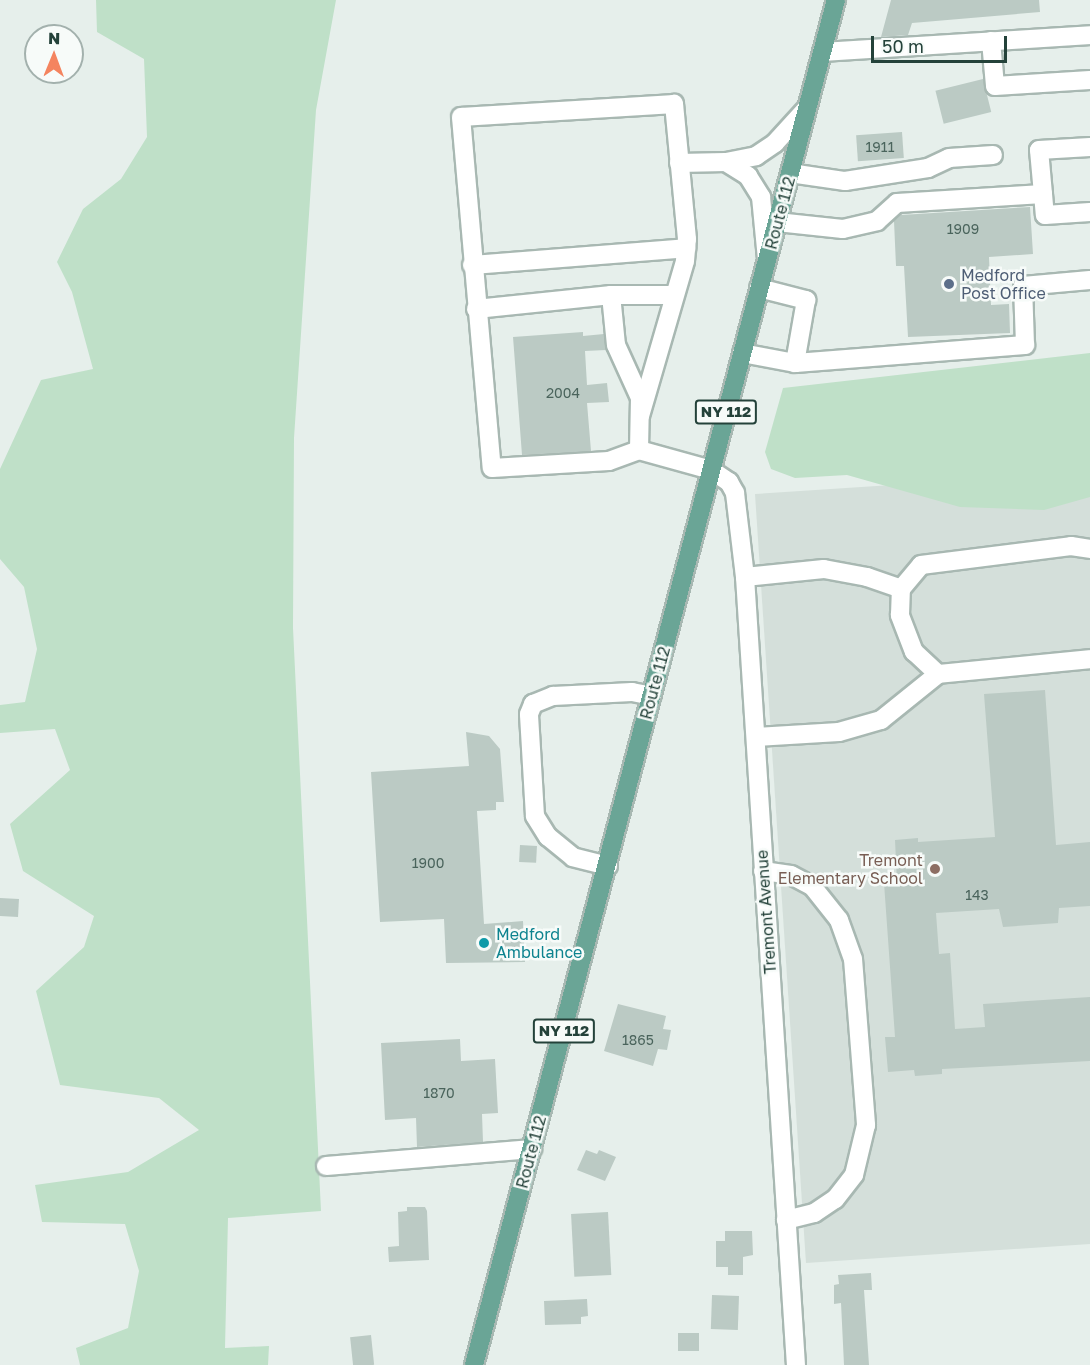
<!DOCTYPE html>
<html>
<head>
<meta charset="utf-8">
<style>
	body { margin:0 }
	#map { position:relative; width:1090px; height:1365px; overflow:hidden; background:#e6efeb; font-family:"Golos Text",sans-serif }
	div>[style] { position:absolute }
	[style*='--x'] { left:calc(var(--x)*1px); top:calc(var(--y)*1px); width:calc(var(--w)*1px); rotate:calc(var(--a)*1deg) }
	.built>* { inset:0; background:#d4dfda }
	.green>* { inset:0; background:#bfe0c8 }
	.building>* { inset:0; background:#bbcac4; transform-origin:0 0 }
	.roads { filter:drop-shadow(2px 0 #a8b8b2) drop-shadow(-2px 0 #a8b8b2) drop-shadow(0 2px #a8b8b2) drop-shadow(0 -2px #a8b8b2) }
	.minor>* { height:18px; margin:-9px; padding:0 9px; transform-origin:9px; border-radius:9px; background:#fff }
	.major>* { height:18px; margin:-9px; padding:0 9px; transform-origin:9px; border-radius:9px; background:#6aa596 }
	.dots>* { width:16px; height:16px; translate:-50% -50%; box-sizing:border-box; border:3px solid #f7fbf9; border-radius:50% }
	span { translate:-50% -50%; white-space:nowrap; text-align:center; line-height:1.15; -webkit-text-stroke:5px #f7fbf9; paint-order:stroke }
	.number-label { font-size:14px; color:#4a645c }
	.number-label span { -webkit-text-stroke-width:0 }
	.shield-label span { padding:2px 4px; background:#f7fbf9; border:2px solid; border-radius:4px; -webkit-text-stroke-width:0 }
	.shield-label { font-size:15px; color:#24423a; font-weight:700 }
	.street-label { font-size:16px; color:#24423a }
	.service-label { font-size:16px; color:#4e5e75 }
	.left { translate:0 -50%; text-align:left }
	.education-label { font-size:16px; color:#785e54 }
	.right { translate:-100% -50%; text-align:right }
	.culture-label { font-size:16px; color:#0d838f }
	.north { position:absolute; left:24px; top:24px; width:60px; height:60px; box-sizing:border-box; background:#f7fbf9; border:2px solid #a3b1ad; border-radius:50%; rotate:1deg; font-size:16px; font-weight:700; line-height:24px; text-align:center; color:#24423a }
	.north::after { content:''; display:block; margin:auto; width:21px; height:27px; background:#f4845f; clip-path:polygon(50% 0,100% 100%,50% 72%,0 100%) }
	.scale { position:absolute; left:871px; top:36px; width:136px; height:27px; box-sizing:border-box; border:3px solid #24423a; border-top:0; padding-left:8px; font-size:18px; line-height:21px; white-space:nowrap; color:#24423a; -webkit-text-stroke:4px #f7fbf9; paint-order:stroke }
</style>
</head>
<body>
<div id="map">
	<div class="built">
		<div style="clip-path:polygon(1090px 472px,1090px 1244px,806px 1263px,755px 494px)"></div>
	</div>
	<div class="green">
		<div style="clip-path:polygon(96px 0,336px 0,316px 110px,294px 438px,293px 628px,321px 1211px,228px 1218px,225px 1348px,269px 1346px,268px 1365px,80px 1365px,76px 1348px,128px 1328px,139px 1271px,125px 1224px,42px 1222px,35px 1185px,128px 1172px,199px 1130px,159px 1098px,60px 1085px,36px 991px,84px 947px,94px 916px,23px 871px,10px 824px,70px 770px,55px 729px,0 733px,0 705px,25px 702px,37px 649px,24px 587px,0 559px,0 469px,41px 380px,93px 369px,72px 292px,57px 262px,83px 209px,121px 179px,147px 137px,144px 59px,97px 32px)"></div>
		<div style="clip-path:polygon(1090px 353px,1090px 497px,1044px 510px,960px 507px,847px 475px,795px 478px,771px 469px,765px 452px,783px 388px)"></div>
	</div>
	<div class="building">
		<div style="clip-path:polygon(891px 0,1039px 0,1040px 12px,912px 23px,908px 35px,881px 37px)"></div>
		<div style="left:983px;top:79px;width:34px;height:49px;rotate:76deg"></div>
		<div style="left:902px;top:132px;width:26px;height:46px;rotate:86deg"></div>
		<div style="clip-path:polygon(1030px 207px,1033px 254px,989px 257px,991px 305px,1009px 304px,1010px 333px,908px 337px,904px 266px,896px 266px,894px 221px,901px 215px)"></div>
		<div style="clip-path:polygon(583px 332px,583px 336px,604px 334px,606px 350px,585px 351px,587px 385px,607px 383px,609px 402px,587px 403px,591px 451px,522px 455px,513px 337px)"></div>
		<div style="clip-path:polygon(1045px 690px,1056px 845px,1090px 842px,1090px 906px,1059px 908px,1058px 923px,1003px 927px,999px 909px,936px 913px,939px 954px,950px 953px,955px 1029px,985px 1027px,983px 1004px,1090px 997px,1090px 1061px,942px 1069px,942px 1074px,915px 1076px,914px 1070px,888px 1072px,885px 1037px,895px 1037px,884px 883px,897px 882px,895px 840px,918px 838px,918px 842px,995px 837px,984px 694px)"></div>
		<div style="clip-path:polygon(466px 732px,489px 736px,500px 749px,504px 802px,496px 802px,496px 810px,477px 811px,484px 924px,523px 921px,525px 962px,446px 963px,444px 919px,380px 922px,371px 772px,469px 766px)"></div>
		<div style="left:520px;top:845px;width:17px;height:17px;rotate:3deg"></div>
		<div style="left:0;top:898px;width:19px;height:18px;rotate:3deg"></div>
		<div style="clip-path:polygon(618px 1004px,666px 1016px,663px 1029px,671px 1030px,667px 1050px,658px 1049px,653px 1066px,604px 1051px)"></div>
		<div style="clip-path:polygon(460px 1039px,461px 1061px,495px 1059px,498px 1113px,482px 1114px,483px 1142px,417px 1147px,416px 1118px,385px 1120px,381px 1043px)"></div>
		<div style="clip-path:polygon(586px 1150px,597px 1154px,599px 1150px,616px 1157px,605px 1181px,577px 1170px)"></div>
		<div style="clip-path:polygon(407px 1207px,425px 1207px,427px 1211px,429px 1260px,389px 1262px,388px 1247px,399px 1246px,398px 1212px,407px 1211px)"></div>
		<div style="left:608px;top:1212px;width:63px;height:37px;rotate:87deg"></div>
		<div style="clip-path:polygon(725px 1231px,752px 1231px,753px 1255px,743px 1257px,743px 1275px,728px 1275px,728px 1267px,716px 1267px,716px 1241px,725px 1241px)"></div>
		<div style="clip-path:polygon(871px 1273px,872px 1290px,864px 1290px,869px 1365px,844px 1365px,841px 1303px,834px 1304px,834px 1285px,839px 1284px,838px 1275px)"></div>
		<div style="left:739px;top:1296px;width:34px;height:27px;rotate:92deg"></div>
		<div style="clip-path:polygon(587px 1299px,588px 1316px,581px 1317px,581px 1324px,545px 1325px,544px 1301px)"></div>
		<div style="left:678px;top:1333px;width:21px;height:18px"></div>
		<div style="left:371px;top:1335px;width:30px;height:21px;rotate:84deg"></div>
	</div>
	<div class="roads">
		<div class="minor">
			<div style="--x:991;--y:41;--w:45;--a:84.9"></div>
			<div style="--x:995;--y:86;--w:95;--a:-3.6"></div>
			<div style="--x:822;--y:52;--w:269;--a:-3.6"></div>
			<div style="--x:726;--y:162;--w:26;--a:32"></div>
			<div style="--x:748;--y:176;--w:25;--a:58"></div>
			<div style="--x:761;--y:197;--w:62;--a:84.5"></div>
			<div style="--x:679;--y:163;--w:47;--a:-1.2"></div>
			<div style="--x:726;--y:162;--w:31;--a:-11"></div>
			<div style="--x:756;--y:156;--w:23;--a:-34"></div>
			<div style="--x:775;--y:143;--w:47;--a:-47.6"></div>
			<div style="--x:790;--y:173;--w:56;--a:8.3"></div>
			<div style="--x:845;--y:181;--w:84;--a:-8.9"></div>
			<div style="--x:928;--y:168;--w:23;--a:-25"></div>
			<div style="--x:949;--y:158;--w:44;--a:-3.9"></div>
			<div style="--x:1043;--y:194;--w:21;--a:85"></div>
			<div style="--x:1045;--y:215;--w:45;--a:-3.8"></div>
			<div style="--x:777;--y:222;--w:66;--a:6.1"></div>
			<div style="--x:843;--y:229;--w:35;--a:-13"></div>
			<div style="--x:877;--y:221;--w:27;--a:-42"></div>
			<div style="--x:897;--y:203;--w:146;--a:-3.5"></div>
			<div style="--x:1043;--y:194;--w:44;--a:-95.2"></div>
			<div style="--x:1039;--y:150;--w:51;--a:-3.4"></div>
			<div style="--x:472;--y:265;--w:215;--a:-4.5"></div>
			<div style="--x:759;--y:288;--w:49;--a:14.3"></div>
			<div style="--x:806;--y:300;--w:64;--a:99.9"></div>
			<div style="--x:611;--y:295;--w:50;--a:84.3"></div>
			<div style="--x:616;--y:345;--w:58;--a:65.6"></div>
			<div style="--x:640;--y:398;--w:52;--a:91.1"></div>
			<div style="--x:476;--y:309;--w:136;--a:-5.9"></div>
			<div style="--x:611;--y:295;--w:63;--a:0"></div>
			<div style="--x:742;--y:353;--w:54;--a:10.7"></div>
			<div style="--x:795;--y:363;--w:231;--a:-4.5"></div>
			<div style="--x:1025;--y:345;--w:59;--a:-91.9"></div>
			<div style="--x:1023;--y:286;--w:67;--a:-5.1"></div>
			<div style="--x:640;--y:416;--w:161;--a:-73.8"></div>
			<div style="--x:685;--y:261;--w:22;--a:-85"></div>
			<div style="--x:687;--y:239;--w:136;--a:-95.5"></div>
			<div style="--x:674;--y:104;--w:213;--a:176.5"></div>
			<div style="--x:461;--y:117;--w:352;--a:85"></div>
			<div style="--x:492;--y:468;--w:117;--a:-3.4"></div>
			<div style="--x:609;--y:461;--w:32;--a:-20"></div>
			<div style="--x:639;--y:450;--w:75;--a:15.5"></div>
			<div style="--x:711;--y:470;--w:22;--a:34"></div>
			<div style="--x:729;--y:482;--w:13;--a:61"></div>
			<div style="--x:735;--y:493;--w:85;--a:83.2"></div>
			<div style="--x:745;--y:577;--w:790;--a:86.3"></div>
			<div style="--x:745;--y:577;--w:79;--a:-5.8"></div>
			<div style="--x:824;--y:569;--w:44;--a:10.5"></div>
			<div style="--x:867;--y:577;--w:36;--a:19"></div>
			<div style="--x:938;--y:674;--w:33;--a:-137"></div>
			<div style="--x:914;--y:652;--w:40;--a:-111"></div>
			<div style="--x:900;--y:615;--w:26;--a:-88"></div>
			<div style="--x:901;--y:589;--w:31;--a:-50"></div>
			<div style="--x:921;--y:565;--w:151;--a:-7.2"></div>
			<div style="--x:1071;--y:546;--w:19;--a:9"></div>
			<div style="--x:756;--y:737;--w:83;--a:-3.4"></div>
			<div style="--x:839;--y:732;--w:44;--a:-15.9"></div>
			<div style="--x:881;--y:720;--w:73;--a:-38.9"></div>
			<div style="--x:938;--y:674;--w:153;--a:-5.6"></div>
			<div style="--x:608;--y:866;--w:36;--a:-166"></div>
			<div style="--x:573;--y:857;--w:32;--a:-141"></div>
			<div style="--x:548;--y:837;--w:25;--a:-122"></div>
			<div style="--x:535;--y:816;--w:102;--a:-93.4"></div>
			<div style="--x:529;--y:714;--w:11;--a:-68"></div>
			<div style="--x:533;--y:704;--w:22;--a:-22"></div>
			<div style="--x:553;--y:696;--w:79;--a:-2.9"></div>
			<div style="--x:632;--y:692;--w:20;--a:11"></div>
			<div style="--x:763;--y:871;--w:28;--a:8"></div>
			<div style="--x:791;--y:875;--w:24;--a:28"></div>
			<div style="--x:812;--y:886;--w:43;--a:51.5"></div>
			<div style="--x:839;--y:920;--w:41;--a:70.3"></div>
			<div style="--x:853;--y:959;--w:167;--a:85.5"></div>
			<div style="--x:866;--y:1125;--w:51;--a:103.5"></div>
			<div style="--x:854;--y:1175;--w:31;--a:128"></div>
			<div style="--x:835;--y:1199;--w:25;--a:146"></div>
			<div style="--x:814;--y:1213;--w:29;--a:166"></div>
			<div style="--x:326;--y:1166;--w:207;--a:-4.7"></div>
		</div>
		<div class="major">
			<div style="--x:474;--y:1365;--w:1412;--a:-75.15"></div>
		</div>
	</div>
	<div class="dots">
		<div style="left:949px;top:284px;background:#5c6f8a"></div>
		<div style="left:935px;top:869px;background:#8d6e63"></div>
		<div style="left:484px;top:943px;background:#0f9aa8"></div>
	</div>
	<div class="number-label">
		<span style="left:880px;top:147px">1911</span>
		<span style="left:963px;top:229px">1909</span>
		<span style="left:563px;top:393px">2004</span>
		<span style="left:428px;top:863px">1900</span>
		<span style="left:977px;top:895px">143</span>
		<span style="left:638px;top:1040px">1865</span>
		<span style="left:439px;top:1093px">1870</span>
	</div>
	<div class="shield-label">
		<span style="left:726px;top:412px">NY 112</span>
		<span style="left:564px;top:1031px">NY 112</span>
	</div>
	<div class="street-label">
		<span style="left:780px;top:213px;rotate:-75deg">Route 112</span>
		<span style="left:655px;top:683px;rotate:-75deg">Route 112</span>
		<span style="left:766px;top:912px;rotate:-94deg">Tremont Avenue</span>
		<span style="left:531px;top:1152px;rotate:-75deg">Route 112</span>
	</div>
	<div class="service-label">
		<span class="left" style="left:961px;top:284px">Medford<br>Post Office</span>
	</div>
	<div class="education-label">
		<span class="right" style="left:923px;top:869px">Tremont<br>Elementary School</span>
	</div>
	<div class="culture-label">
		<span class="left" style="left:496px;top:943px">Medford<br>Ambulance</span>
	</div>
	<div class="north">N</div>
	<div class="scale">50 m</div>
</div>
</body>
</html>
